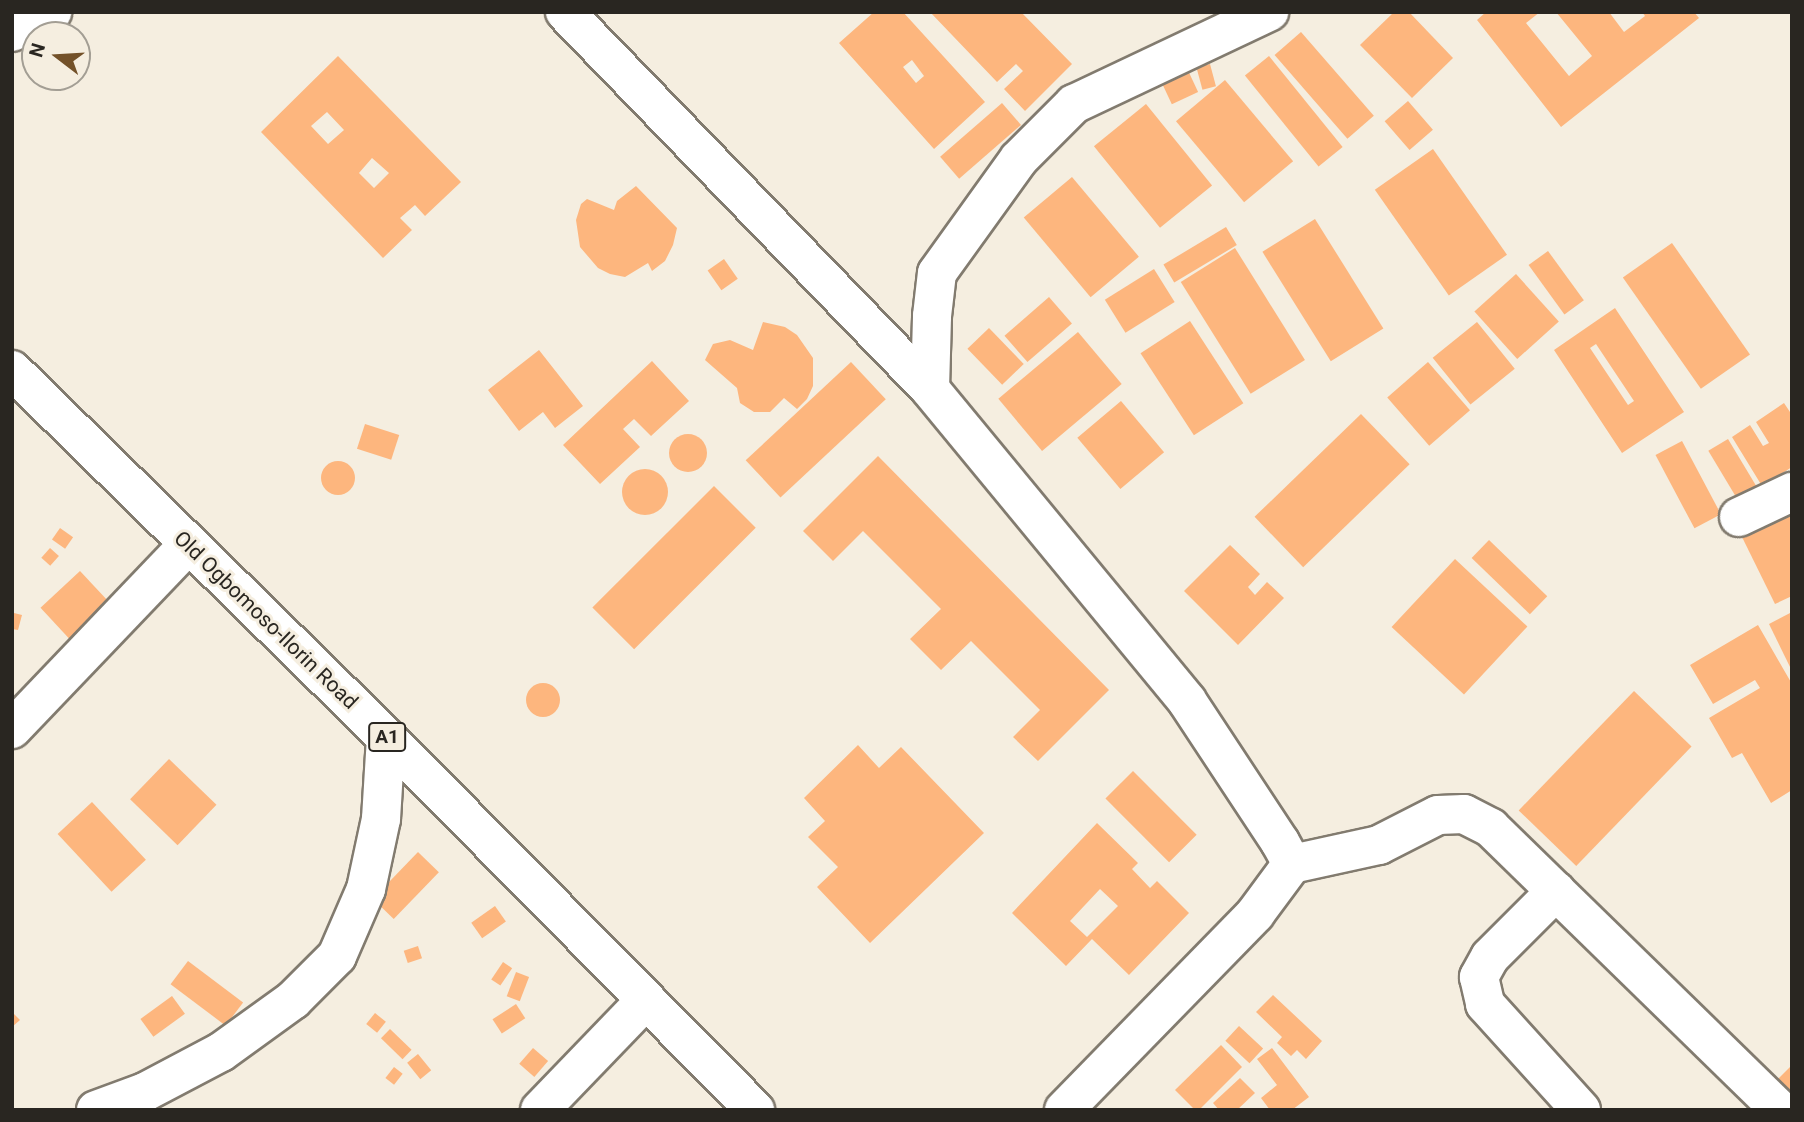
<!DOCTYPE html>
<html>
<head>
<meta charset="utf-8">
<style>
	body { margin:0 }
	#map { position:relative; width:1804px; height:1122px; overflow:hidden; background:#f5eee0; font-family:Roboto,sans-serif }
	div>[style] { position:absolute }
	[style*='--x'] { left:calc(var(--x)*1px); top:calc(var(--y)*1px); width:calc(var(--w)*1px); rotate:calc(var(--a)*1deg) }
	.building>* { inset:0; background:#fdb67e; transform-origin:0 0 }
	.round { border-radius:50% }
	.roads { filter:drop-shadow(2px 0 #827b6f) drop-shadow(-2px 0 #827b6f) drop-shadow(0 2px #827b6f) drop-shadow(0 -2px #827b6f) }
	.minor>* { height:38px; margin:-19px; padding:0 19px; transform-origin:19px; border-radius:19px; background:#fff }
	.highway>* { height:38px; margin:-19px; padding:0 19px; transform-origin:19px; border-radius:19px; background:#fff }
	span { translate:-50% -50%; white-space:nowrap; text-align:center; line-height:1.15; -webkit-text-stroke:6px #f5eee0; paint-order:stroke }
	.shield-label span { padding:2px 5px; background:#f5eee0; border:2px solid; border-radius:5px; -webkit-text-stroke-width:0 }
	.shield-label { font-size:19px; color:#292621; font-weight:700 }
	.street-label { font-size:21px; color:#292621 }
	.frame { position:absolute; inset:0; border:14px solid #292621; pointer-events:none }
	.north { position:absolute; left:21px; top:21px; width:70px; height:70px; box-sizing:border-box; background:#f5eee0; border:2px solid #a39e94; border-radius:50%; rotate:287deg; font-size:19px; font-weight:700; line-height:28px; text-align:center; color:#292621 }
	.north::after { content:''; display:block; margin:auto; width:24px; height:32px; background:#735129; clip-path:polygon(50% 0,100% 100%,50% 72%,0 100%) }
</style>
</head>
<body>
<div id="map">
	<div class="building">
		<div style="clip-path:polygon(evenodd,874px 12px,903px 12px,985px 102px,934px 149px,839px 43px,874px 12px,912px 60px,924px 76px,916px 83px,903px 67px,912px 60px)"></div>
		<div style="clip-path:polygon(930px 12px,1021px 12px,1072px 64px,1025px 111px,1004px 89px,1023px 71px,1016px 64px,997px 82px)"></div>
		<div style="clip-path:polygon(1394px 12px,1409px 12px,1453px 58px,1412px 98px,1360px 45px)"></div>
		<div style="clip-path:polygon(1486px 12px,1540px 12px,1526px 23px,1569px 76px,1592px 56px,1556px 12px,1609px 12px,1624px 32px,1645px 16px,1642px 12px,1694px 12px,1699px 18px,1561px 127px,1477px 20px)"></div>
		<div style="left:1301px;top:32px;width:111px;height:35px;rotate:49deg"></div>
		<div style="clip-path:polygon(evenodd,338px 56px,461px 182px,425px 216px,415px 205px,400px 218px,412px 230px,383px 258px,261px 132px,338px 56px,327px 112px,344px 130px,328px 144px,311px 126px,327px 112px,338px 56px,372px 158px,389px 173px,374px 188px,359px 173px,372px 158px)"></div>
		<div style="left:1269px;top:56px;width:117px;height:31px;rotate:51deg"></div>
		<div style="left:1185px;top:64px;width:31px;height:29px;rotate:65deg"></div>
		<div style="left:1210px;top:64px;width:23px;height:14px;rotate:75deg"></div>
		<div style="left:1225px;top:80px;width:106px;height:64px;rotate:50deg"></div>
		<div style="left:1408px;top:101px;width:38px;height:31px;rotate:49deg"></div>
		<div style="left:1002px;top:103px;width:29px;height:82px;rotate:49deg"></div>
		<div style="left:1146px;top:104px;width:105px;height:67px;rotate:51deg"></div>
		<div style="left:1433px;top:149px;width:129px;height:71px;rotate:55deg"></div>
		<div style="left:1072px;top:177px;width:104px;height:63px;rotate:50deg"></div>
		<div style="clip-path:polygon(636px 186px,677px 228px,673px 245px,665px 261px,652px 271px,648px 263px,625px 277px,610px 274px,598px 268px,580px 247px,576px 220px,581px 204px,587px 199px,614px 210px,617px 201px)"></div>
		<div style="left:1315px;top:219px;width:129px;height:62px;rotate:58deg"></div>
		<div style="left:1226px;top:227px;width:21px;height:73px;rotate:59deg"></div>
		<div style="left:1672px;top:243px;width:136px;height:60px;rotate:55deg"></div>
		<div style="left:1235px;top:248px;width:132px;height:64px;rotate:58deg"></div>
		<div style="left:1548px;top:251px;width:61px;height:24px;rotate:54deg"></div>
		<div style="left:724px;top:259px;width:24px;height:20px;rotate:55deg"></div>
		<div style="left:1154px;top:269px;width:39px;height:58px;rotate:58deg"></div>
		<div style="left:1516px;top:274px;width:64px;height:56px;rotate:48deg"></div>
		<div style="left:1049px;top:297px;width:35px;height:59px;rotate:49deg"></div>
		<div style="clip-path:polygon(evenodd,1615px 308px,1684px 412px,1622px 453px,1554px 350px,1615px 308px,1596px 344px,1634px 401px,1628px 405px,1590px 348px,1596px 344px)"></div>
		<div style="left:1190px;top:321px;width:98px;height:59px;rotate:57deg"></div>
		<div style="clip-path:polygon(763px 322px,785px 327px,797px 335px,813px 358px,813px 386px,807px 399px,797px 409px,784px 398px,770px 412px,754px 412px,740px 403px,737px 388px,705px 360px,713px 344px,730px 340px,753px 350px)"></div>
		<div style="left:1477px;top:322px;width:60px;height:57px;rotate:51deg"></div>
		<div style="left:989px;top:328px;width:50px;height:30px;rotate:46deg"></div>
		<div style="left:1078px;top:332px;width:68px;height:104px;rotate:50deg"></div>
		<div style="clip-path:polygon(539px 350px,583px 406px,555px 428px,543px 412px,519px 431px,488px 390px)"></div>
		<div style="clip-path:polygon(652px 361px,689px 401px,651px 436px,634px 419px,623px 429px,640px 447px,600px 484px,563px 445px)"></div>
		<div style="left:851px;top:362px;width:51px;height:144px;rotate:47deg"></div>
		<div style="left:1428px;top:362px;width:64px;height:54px;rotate:49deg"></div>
		<div style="left:1121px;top:401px;width:67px;height:57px;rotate:50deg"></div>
		<div style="clip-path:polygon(1784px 403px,1792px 415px,1792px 467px,1762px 486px,1732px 437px,1750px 425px,1763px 446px,1769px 443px,1756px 422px)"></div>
		<div style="left:1361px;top:414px;width:70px;height:148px;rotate:46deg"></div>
		<div style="left:365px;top:424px;width:36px;height:26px;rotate:18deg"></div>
		<div class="round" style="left:669px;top:434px;width:38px;height:38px"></div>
		<div style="left:1728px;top:439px;width:58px;height:23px;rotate:59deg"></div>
		<div style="left:1682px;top:441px;width:83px;height:30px;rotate:62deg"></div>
		<div style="clip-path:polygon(878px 456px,1109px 690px,1038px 761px,1013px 737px,1040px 710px,971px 641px,941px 670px,910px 639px,941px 609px,863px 531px,833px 561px,803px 531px)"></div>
		<div class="round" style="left:321px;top:461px;width:34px;height:34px"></div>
		<div class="round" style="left:622px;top:469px;width:46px;height:46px"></div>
		<div style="left:714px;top:486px;width:59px;height:172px;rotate:45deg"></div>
		<div style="clip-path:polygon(1792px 512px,1792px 596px,1775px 604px,1742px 537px)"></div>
		<div style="left:60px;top:528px;width:16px;height:14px;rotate:35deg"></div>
		<div style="left:1489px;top:540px;width:81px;height:25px;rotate:44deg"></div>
		<div style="clip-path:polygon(1230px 545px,1260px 574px,1248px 587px,1255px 595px,1267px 582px,1284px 598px,1238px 645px,1184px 591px)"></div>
		<div style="left:50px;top:548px;width:12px;height:13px;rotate:42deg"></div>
		<div style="left:1455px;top:559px;width:99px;height:93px;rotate:43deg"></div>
		<div style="left:80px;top:571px;width:50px;height:54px;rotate:47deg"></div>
		<div style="clip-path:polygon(1792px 612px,1792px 671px,1769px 624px)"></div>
		<div style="clip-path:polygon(14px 613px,22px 615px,18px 630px,12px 629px)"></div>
		<div style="clip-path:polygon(1758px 625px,1792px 684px,1792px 790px,1771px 803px,1742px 753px,1732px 758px,1709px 718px,1760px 688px,1755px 680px,1713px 704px,1690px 665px)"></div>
		<div class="round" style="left:526px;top:683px;width:34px;height:34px"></div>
		<div style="left:1634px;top:691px;width:80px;height:166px;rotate:44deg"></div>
		<div style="clip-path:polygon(858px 745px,879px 768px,901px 747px,984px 833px,870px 943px,817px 887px,838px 867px,808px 837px,825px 821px,804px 798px)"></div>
		<div style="left:169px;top:759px;width:66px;height:56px;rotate:44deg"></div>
		<div style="left:1133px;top:771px;width:90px;height:39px;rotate:45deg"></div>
		<div style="left:92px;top:802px;width:79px;height:47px;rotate:47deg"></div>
		<div style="clip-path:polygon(evenodd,1097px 823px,1138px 863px,1132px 869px,1150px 888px,1157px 881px,1189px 913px,1129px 975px,1092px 939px,1066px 966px,1012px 913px,1097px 823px,1100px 889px,1118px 906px,1087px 937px,1070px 921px,1100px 889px)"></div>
		<div style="left:418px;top:852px;width:29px;height:65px;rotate:44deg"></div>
		<div style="left:495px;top:906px;width:19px;height:29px;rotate:55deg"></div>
		<div style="left:418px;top:946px;width:13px;height:15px;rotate:72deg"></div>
		<div style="left:188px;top:961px;width:69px;height:29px;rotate:37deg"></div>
		<div style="left:503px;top:962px;width:11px;height:21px;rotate:34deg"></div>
		<div style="left:516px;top:972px;width:14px;height:26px;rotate:21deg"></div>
		<div style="clip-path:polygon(1273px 995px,1322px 1041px,1306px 1059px,1297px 1050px,1291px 1056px,1277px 1043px,1282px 1037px,1256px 1012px)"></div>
		<div style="left:172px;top:996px;width:22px;height:39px;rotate:54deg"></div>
		<div style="left:516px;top:1004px;width:17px;height:28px;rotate:57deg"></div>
		<div style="clip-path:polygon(12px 1012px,20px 1020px,12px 1027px)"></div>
		<div style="left:375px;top:1013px;width:14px;height:14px;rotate:39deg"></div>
		<div style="left:1239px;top:1026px;width:33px;height:20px;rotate:43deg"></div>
		<div style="left:390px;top:1029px;width:30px;height:13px;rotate:44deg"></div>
		<div style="clip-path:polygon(1221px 1045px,1242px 1067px,1199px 1110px,1195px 1110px,1175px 1090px)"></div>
		<div style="left:533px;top:1048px;width:20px;height:21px;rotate:41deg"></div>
		<div style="clip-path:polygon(1272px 1048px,1309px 1097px,1292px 1110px,1270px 1110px,1261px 1098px,1277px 1085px,1257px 1059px)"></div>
		<div style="left:418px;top:1054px;width:21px;height:14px;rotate:51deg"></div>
		<div style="clip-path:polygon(1792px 1065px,1792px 1110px,1769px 1088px)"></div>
		<div style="left:394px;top:1067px;width:11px;height:14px;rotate:38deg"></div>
		<div style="clip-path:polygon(1240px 1078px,1255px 1093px,1237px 1110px,1219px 1110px,1213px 1103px)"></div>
	</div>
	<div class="roads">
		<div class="minor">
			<div style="--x:565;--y:12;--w:525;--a:45.93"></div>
			<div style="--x:930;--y:389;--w:404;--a:50.5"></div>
			<div style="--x:1187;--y:701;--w:169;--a:56.6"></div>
			<div style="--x:1280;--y:842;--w:25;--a:61"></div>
			<div style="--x:12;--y:32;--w:45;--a:-26.6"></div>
			<div style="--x:930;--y:389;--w:73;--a:-88.4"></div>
			<div style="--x:932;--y:316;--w:43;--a:-83.4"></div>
			<div style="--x:937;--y:273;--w:140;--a:-54.3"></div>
			<div style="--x:1019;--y:159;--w:78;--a:-45"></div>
			<div style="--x:1074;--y:104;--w:216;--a:-25.3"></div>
			<div style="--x:1739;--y:517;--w:59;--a:-25.3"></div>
			<div style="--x:12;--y:729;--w:255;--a:-46.3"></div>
			<div style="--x:1556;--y:891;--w:93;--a:135"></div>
			<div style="--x:1490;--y:957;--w:23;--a:119"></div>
			<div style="--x:1479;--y:977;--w:28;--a:77"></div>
			<div style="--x:1485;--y:1004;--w:143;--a:47.8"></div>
			<div style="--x:96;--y:1110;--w:52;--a:-20.2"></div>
			<div style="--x:145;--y:1092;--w:86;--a:-27.8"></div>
			<div style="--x:221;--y:1052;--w:89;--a:-35.8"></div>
			<div style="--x:293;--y:1000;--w:62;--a:-45"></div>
			<div style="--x:337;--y:956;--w:73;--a:-66.6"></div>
			<div style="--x:366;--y:889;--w:72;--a:-77.9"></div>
			<div style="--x:381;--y:819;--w:82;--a:-86.5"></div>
			<div style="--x:540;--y:1110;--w:153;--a:-46.1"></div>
			<div style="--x:1064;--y:1110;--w:274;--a:-45.7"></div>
			<div style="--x:1255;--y:914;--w:62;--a:-53.5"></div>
			<div style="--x:1292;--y:864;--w:89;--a:-12.3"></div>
			<div style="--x:1379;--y:845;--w:66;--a:-27"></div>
			<div style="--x:1438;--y:815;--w:26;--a:-2"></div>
			<div style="--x:1464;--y:814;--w:30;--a:27"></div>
			<div style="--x:1491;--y:828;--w:404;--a:44.3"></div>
		</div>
		<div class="highway">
			<div style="--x:12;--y:370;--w:524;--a:44.46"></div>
			<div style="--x:386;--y:737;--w:525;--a:45.31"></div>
		</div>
	</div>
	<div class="shield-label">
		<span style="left:387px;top:737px">A1</span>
	</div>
	<div class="street-label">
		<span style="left:266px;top:620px;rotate:44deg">Old Ogbomoso-Ilorin Road</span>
	</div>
	<div class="frame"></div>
	<div class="north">N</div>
</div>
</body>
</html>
